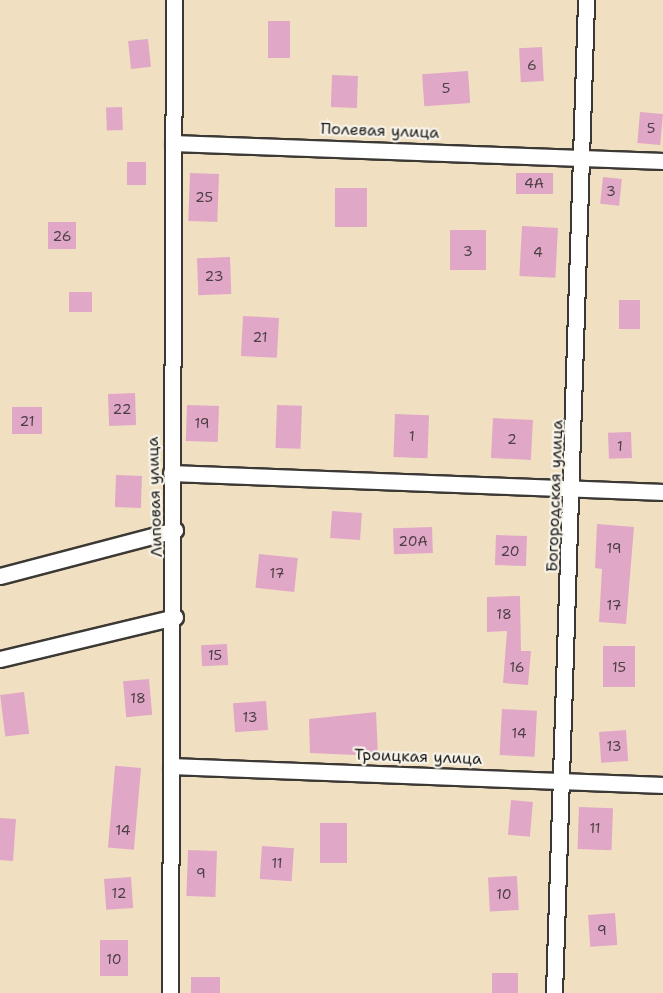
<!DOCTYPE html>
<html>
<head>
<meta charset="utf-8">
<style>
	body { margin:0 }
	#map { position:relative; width:663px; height:993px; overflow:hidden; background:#f1dfc1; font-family:"Shantell Sans",sans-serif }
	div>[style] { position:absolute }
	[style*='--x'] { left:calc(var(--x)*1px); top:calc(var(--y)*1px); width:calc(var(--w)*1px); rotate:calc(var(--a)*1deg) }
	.building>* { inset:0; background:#e0a8c6; transform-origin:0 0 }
	.roads { filter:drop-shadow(2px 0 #3c3935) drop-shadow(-2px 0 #3c3935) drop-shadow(0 2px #3c3935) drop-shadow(0 -2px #3c3935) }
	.street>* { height:15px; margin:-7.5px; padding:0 7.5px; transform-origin:7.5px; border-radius:7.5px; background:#fff }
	span { translate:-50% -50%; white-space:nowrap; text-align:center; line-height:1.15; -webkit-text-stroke:4.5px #f7f3e8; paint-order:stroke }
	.number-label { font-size:14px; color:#4d3f46 }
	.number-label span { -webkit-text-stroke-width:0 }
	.street-label { font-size:16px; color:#1c1c1c }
</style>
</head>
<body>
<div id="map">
	<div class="building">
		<div style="left:268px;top:21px;width:22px;height:37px"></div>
		<div style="left:148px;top:39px;width:28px;height:20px;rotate:84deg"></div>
		<div style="left:542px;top:47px;width:34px;height:23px;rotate:87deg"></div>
		<div style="left:468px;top:71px;width:32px;height:46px;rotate:86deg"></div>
		<div style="left:332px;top:75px;width:26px;height:32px;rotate:2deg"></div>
		<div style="left:122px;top:107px;width:23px;height:16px;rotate:88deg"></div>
		<div style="left:640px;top:112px;width:23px;height:31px;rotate:5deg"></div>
		<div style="left:127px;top:162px;width:19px;height:23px"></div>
		<div style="left:190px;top:173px;width:29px;height:48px;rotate:2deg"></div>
		<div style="left:516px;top:173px;width:37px;height:21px"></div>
		<div style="left:603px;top:177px;width:19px;height:27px;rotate:6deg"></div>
		<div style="left:335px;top:188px;width:32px;height:39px"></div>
		<div style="left:48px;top:222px;width:28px;height:27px"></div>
		<div style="left:522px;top:226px;width:36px;height:50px;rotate:3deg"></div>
		<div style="left:486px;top:230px;width:40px;height:36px;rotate:90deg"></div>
		<div style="left:230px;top:257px;width:37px;height:33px;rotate:88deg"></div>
		<div style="left:69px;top:292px;width:23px;height:20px"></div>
		<div style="left:619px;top:300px;width:21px;height:29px"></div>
		<div style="left:243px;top:316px;width:36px;height:40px;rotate:3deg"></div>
		<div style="left:135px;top:393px;width:32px;height:27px;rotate:88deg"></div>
		<div style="left:187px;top:405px;width:32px;height:36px;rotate:2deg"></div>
		<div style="left:277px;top:405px;width:25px;height:43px;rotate:2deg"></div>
		<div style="left:12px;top:407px;width:30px;height:27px"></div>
		<div style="left:395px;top:414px;width:34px;height:43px;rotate:2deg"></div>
		<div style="left:493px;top:418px;width:40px;height:40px;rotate:3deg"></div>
		<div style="left:631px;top:432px;width:26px;height:23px;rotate:88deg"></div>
		<div style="left:116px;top:475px;width:26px;height:32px;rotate:2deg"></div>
		<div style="left:332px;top:511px;width:30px;height:27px;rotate:4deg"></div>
		<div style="clip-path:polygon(597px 524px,634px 527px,626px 624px,599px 622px,602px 569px,595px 568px)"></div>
		<div style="left:432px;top:527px;width:26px;height:39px;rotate:88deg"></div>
		<div style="left:496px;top:535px;width:31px;height:30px;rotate:2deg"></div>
		<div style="left:259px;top:554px;width:39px;height:34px;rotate:6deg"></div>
		<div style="clip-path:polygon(520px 596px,521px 651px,531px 651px,528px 685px,503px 683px,507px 631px,487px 632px,487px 597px)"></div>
		<div style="left:227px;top:644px;width:21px;height:26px;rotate:87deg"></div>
		<div style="left:603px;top:646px;width:32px;height:41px"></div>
		<div style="left:149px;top:679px;width:36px;height:26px;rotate:85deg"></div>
		<div style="left:24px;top:692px;width:42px;height:24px;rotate:83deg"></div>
		<div style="left:266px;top:701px;width:29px;height:33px;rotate:86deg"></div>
		<div style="left:502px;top:709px;width:35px;height:46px;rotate:3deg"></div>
		<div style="clip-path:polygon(376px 712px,378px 756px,310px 753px,309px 719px)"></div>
		<div style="left:626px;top:730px;width:31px;height:27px;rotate:86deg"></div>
		<div style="left:141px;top:768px;width:82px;height:26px;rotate:95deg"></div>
		<div style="left:511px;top:800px;width:22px;height:35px;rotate:5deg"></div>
		<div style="left:579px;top:807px;width:34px;height:42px;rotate:2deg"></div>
		<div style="left:0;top:818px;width:16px;height:42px;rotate:4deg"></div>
		<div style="left:320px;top:823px;width:27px;height:40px"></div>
		<div style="left:262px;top:846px;width:32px;height:33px;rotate:4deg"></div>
		<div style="left:188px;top:850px;width:29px;height:46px;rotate:2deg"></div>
		<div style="left:517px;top:876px;width:34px;height:29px;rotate:87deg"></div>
		<div style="left:131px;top:877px;width:31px;height:27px;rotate:86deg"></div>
		<div style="left:615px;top:913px;width:32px;height:27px;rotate:86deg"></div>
		<div style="left:128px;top:940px;width:36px;height:28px;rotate:90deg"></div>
		<div style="left:492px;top:973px;width:26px;height:20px"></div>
		<div style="left:191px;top:977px;width:29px;height:16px"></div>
	</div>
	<div class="roads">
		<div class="street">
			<div style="--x:173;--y:143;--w:490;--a:2.1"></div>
			<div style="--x:171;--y:473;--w:492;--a:2.2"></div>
			<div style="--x:0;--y:576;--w:181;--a:-14.7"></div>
			<div style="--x:0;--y:659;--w:180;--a:-13.5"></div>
			<div style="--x:171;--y:766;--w:492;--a:2.2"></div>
			<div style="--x:170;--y:993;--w:993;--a:-89.77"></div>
			<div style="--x:554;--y:993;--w:994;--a:-88.15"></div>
		</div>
	</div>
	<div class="number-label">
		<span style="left:532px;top:65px">6</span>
		<span style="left:446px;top:88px">5</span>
		<span style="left:651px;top:128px">5</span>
		<span style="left:534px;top:183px">4А</span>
		<span style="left:611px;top:191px">3</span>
		<span style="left:204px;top:197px">25</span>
		<span style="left:62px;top:236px">26</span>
		<span style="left:468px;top:251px">3</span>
		<span style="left:538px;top:252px">4</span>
		<span style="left:214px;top:276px">23</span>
		<span style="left:260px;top:337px">21</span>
		<span style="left:122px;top:409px">22</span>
		<span style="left:27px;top:421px">21</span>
		<span style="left:202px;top:423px">19</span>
		<span style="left:412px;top:436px">1</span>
		<span style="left:512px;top:439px">2</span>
		<span style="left:620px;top:446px">1</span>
		<span style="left:413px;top:541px">20А</span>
		<span style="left:614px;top:548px">19</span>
		<span style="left:510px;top:551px">20</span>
		<span style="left:277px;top:573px">17</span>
		<span style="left:614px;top:605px">17</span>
		<span style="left:504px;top:614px">18</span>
		<span style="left:215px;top:655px">15</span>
		<span style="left:517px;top:667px">16</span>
		<span style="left:619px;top:667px">15</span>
		<span style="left:138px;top:698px">18</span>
		<span style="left:250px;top:717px">13</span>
		<span style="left:519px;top:733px">14</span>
		<span style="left:614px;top:746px">13</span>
		<span style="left:595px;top:828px">11</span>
		<span style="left:123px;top:830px">14</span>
		<span style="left:277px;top:863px">11</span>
		<span style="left:201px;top:873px">9</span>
		<span style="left:119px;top:893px">12</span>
		<span style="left:504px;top:894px">10</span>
		<span style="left:602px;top:930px">9</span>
		<span style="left:114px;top:959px">10</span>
	</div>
	<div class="street-label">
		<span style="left:380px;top:131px;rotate:2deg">Полевая улица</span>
		<span style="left:555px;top:496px;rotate:-88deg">Богородская улица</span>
		<span style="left:155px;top:497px;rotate:-92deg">Липовая улица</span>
		<span style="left:418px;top:757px;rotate:2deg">Троицкая улица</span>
	</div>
</div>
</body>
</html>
